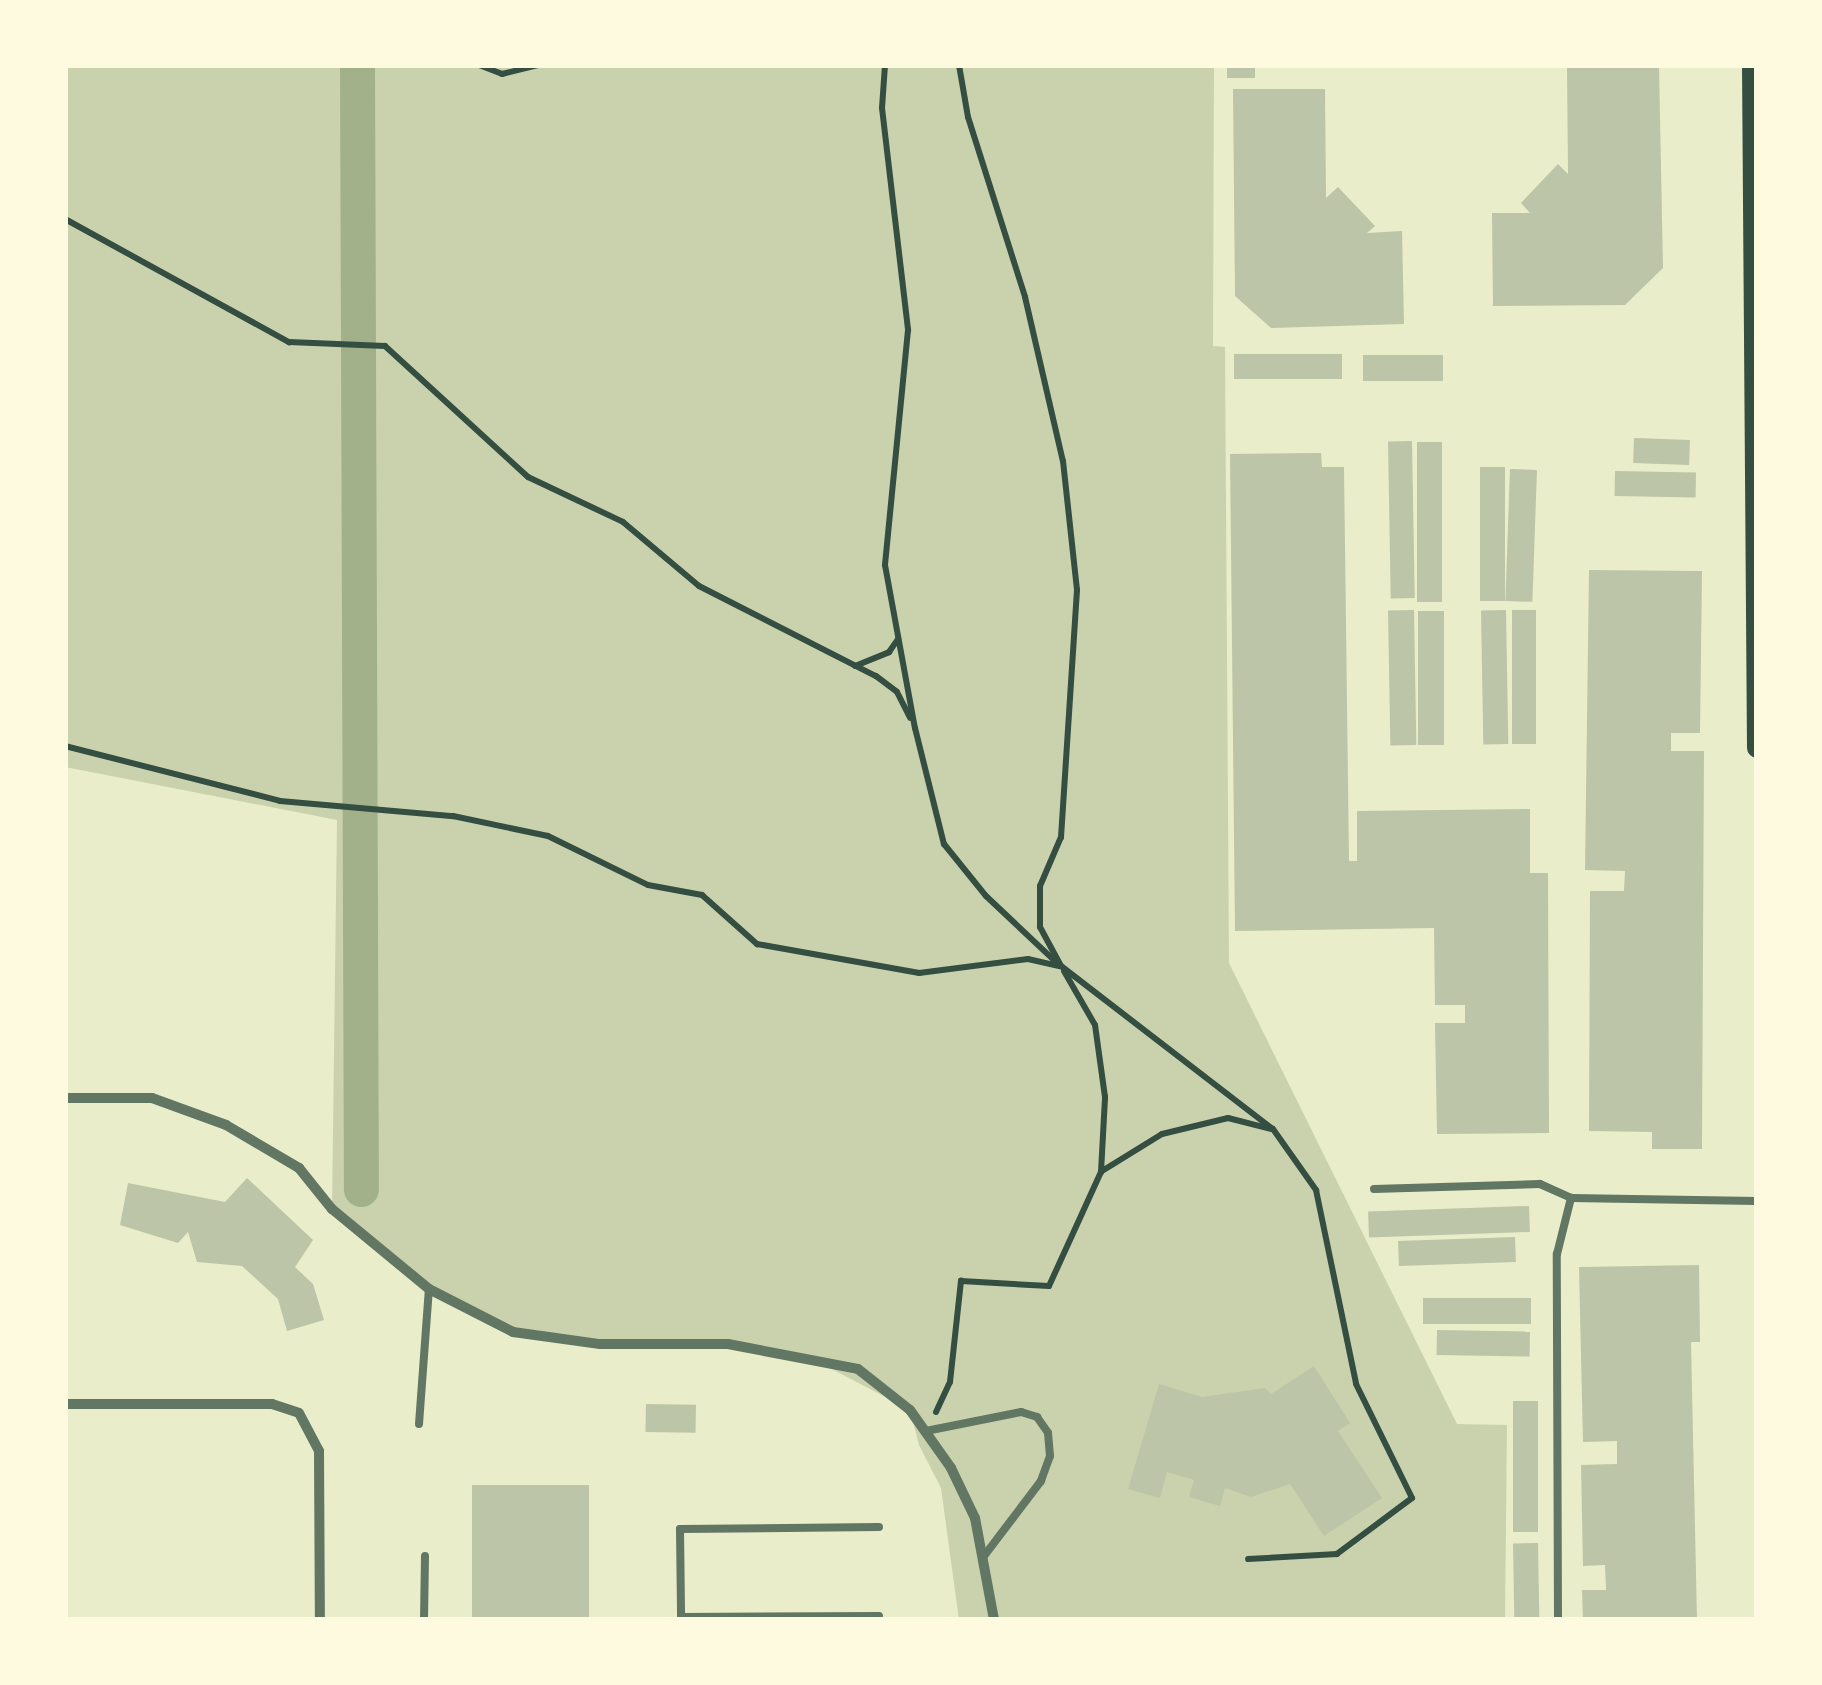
<!DOCTYPE html>
<html>
<head>
<meta charset="utf-8">
<style>
	body { margin:0 }
	#map { position:relative; width:1822px; height:1685px; overflow:hidden; background:#e9edc9; font-family:Commissioner,sans-serif }
	div>[style] { position:absolute }
	[style*='--x'] { left:calc(var(--x)*1px); top:calc(var(--y)*1px); width:calc(var(--w)*1px); rotate:calc(var(--a)*1deg) }
	.green>* { inset:0; background:#cad2ad }
	.canal>* { height:35px; margin:-17.5px; padding:0 17.5px; transform-origin:17.5px; border-radius:17.5px; background:#a3b18a }
	.building>* { inset:0; background:#bcc5a7; transform-origin:0 0 }
	.path>* { height:6px; margin:-3px; padding:0 3px; transform-origin:3px; border-radius:3px; background:#344e41 }
	.service>* { height:8px; margin:-4px; padding:0 4px; transform-origin:4px; border-radius:4px; background:#617663 }
	.minor>* { height:10px; margin:-5px; padding:0 5px; transform-origin:5px; border-radius:5px; background:#617663 }
	.secondary>* { height:20px; margin:-10px; padding:0 10px; transform-origin:10px; border-radius:10px; background:#344e41 }
	span { translate:-50% -50%; white-space:nowrap; text-align:center; line-height:1.15; -webkit-text-stroke:9px #fefae0; paint-order:stroke }
	.frame { position:absolute; inset:0; border:68px solid #fefae0; pointer-events:none }
</style>
</head>
<body>
<div id="map">
	<div class="green">
		<div style="clip-path:polygon(65px 65px,1214px 65px,1213px 346px,1225px 347px,1229px 963px,1457px 1424px,1507px 1425px,1505px 1620px,959px 1620px,941px 1488px,919px 1445px,910px 1410px,805px 1355px,728px 1344px,600px 1344px,513px 1332px,429px 1289px,332px 1209px,337px 820px,65px 767px)"></div>
	</div>
	<div class="canal">
		<div style="--x:357;--y:65;--w:1124;--a:89.8"></div>
	</div>
	<div class="building">
		<div style="left:1227px;top:65px;width:28px;height:13px"></div>
		<div style="clip-path:polygon(1659px 66px,1663px 268px,1625px 305px,1493px 306px,1492px 213px,1530px 213px,1521px 203px,1558px 164px,1568px 174px,1567px 68px)"></div>
		<div style="clip-path:polygon(1233px 89px,1325px 89px,1326px 198px,1338px 187px,1375px 226px,1367px 233px,1402px 231px,1404px 324px,1271px 328px,1235px 296px)"></div>
		<div style="left:1342px;top:354px;width:25px;height:108px;rotate:90deg"></div>
		<div style="left:1363px;top:355px;width:80px;height:26px"></div>
		<div style="left:1634px;top:438px;width:56px;height:25px;rotate:2deg"></div>
		<div style="left:1412px;top:441px;width:157px;height:24px;rotate:89deg"></div>
		<div style="left:1417px;top:442px;width:25px;height:160px"></div>
		<div style="clip-path:polygon(1321px 453px,1322px 467px,1344px 467px,1349px 861px,1357px 861px,1357px 811px,1530px 809px,1530px 873px,1548px 873px,1549px 1133px,1437px 1134px,1435px 1023px,1465px 1023px,1465px 1005px,1435px 1005px,1434px 928px,1235px 931px,1230px 454px)"></div>
		<div style="left:1480px;top:467px;width:25px;height:134px"></div>
		<div style="left:1510px;top:469px;width:27px;height:132px;rotate:2deg"></div>
		<div style="left:1615px;top:471px;width:81px;height:25px;rotate:1deg"></div>
		<div style="clip-path:polygon(1589px 570px,1702px 571px,1700px 733px,1671px 733px,1671px 751px,1704px 751px,1702px 1149px,1652px 1149px,1652px 1132px,1589px 1131px,1590px 891px,1624px 891px,1625px 871px,1585px 870px)"></div>
		<div style="left:1414px;top:610px;width:135px;height:26px;rotate:89deg"></div>
		<div style="left:1506px;top:610px;width:134px;height:25px;rotate:89deg"></div>
		<div style="left:1512px;top:610px;width:24px;height:134px"></div>
		<div style="left:1418px;top:611px;width:26px;height:134px"></div>
		<div style="clip-path:polygon(247px 1178px,313px 1240px,295px 1267px,313px 1284px,324px 1320px,287px 1331px,278px 1299px,242px 1266px,197px 1262px,188px 1232px,178px 1243px,120px 1225px,128px 1183px,225px 1202px)"></div>
		<div style="left:1529px;top:1206px;width:26px;height:161px;rotate:88deg"></div>
		<div style="left:1515px;top:1237px;width:25px;height:117px;rotate:88deg"></div>
		<div style="clip-path:polygon(1699px 1265px,1700px 1342px,1691px 1342px,1697px 1620px,1583px 1620px,1582px 1590px,1606px 1590px,1605px 1565px,1583px 1566px,1581px 1465px,1617px 1464px,1617px 1441px,1583px 1442px,1579px 1267px)"></div>
		<div style="left:1531px;top:1298px;width:26px;height:108px;rotate:90deg"></div>
		<div style="left:1437px;top:1330px;width:93px;height:25px;rotate:1deg"></div>
		<div style="clip-path:polygon(1314px 1366px,1350px 1423px,1338px 1431px,1382px 1498px,1324px 1536px,1290px 1484px,1251px 1497px,1225px 1488px,1220px 1506px,1189px 1497px,1194px 1480px,1167px 1472px,1160px 1498px,1128px 1489px,1159px 1384px,1202px 1397px,1265px 1388px,1271px 1394px)"></div>
		<div style="left:1513px;top:1401px;width:25px;height:131px"></div>
		<div style="left:646px;top:1404px;width:50px;height:28px;rotate:1deg"></div>
		<div style="left:472px;top:1485px;width:117px;height:135px"></div>
		<div style="left:1538px;top:1543px;width:77px;height:25px;rotate:89deg"></div>
	</div>
	<div class="path">
		<div style="--x:479;--y:65;--w:25;--a:21"></div>
		<div style="--x:502;--y:74;--w:38;--a:-14"></div>
		<div style="--x:885;--y:65;--w:43;--a:94"></div>
		<div style="--x:882;--y:108;--w:224;--a:83.3"></div>
		<div style="--x:908;--y:330;--w:236;--a:95.6"></div>
		<div style="--x:885;--y:565;--w:166;--a:79.6"></div>
		<div style="--x:915;--y:728;--w:120;--a:76"></div>
		<div style="--x:944;--y:844;--w:67;--a:51.1"></div>
		<div style="--x:986;--y:896;--w:96;--a:43.3"></div>
		<div style="--x:959;--y:65;--w:53;--a:80.2"></div>
		<div style="--x:968;--y:117;--w:189;--a:72.4"></div>
		<div style="--x:1025;--y:297;--w:168;--a:77"></div>
		<div style="--x:1063;--y:461;--w:130;--a:83.8"></div>
		<div style="--x:1077;--y:590;--w:248;--a:93.7"></div>
		<div style="--x:1061;--y:837;--w:53;--a:113.2"></div>
		<div style="--x:1040;--y:886;--w:41;--a:90"></div>
		<div style="--x:1040;--y:927;--w:44;--a:61.7"></div>
		<div style="--x:1061;--y:966;--w:267;--a:37.6"></div>
		<div style="--x:1273;--y:1129;--w:75;--a:54.8"></div>
		<div style="--x:1316;--y:1190;--w:198;--a:78.3"></div>
		<div style="--x:1356;--y:1384;--w:127;--a:63.8"></div>
		<div style="--x:1412;--y:1498;--w:94;--a:143.3"></div>
		<div style="--x:1337;--y:1554;--w:89;--a:176.8"></div>
		<div style="--x:65;--y:219;--w:256;--a:28.8"></div>
		<div style="--x:289;--y:342;--w:96;--a:2.4"></div>
		<div style="--x:385;--y:346;--w:194;--a:42.5"></div>
		<div style="--x:528;--y:477;--w:105;--a:25.3"></div>
		<div style="--x:623;--y:522;--w:99;--a:40.1"></div>
		<div style="--x:699;--y:586;--w:199;--a:27"></div>
		<div style="--x:876;--y:676;--w:26;--a:37"></div>
		<div style="--x:897;--y:692;--w:29;--a:63"></div>
		<div style="--x:855;--y:666;--w:37;--a:-22"></div>
		<div style="--x:889;--y:652;--w:16;--a:-55"></div>
		<div style="--x:65;--y:746;--w:222;--a:14.3"></div>
		<div style="--x:280;--y:801;--w:174;--a:5"></div>
		<div style="--x:453;--y:816;--w:97;--a:11.9"></div>
		<div style="--x:548;--y:836;--w:111;--a:26.1"></div>
		<div style="--x:648;--y:885;--w:55;--a:10.5"></div>
		<div style="--x:702;--y:895;--w:74;--a:41.7"></div>
		<div style="--x:757;--y:944;--w:165;--a:10.1"></div>
		<div style="--x:919;--y:973;--w:110;--a:-7.3"></div>
		<div style="--x:1028;--y:959;--w:32;--a:13"></div>
		<div style="--x:1102;--y:1171;--w:70;--a:-31.7"></div>
		<div style="--x:1162;--y:1134;--w:68;--a:-13.6"></div>
		<div style="--x:1228;--y:1118;--w:44;--a:14.3"></div>
		<div style="--x:936;--y:1412;--w:33;--a:-65"></div>
		<div style="--x:950;--y:1382;--w:102;--a:-83.8"></div>
		<div style="--x:961;--y:1281;--w:88;--a:3.3"></div>
		<div style="--x:1049;--y:1286;--w:125;--a:-65.5"></div>
		<div style="--x:1101;--y:1172;--w:75;--a:-86.9"></div>
		<div style="--x:1105;--y:1097;--w:73;--a:-97.9"></div>
		<div style="--x:1095;--y:1025;--w:62;--a:-119.9"></div>
	</div>
	<div class="service">
		<div style="--x:1374;--y:1189;--w:166;--a:-1.7"></div>
		<div style="--x:1540;--y:1184;--w:34;--a:24"></div>
		<div style="--x:1571;--y:1198;--w:186;--a:0.9"></div>
		<div style="--x:419;--y:1424;--w:135;--a:-85.8"></div>
		<div style="--x:926;--y:1431;--w:97;--a:-11.3"></div>
		<div style="--x:1021;--y:1412;--w:17;--a:17"></div>
		<div style="--x:1037;--y:1417;--w:19;--a:55"></div>
		<div style="--x:1048;--y:1433;--w:23;--a:85"></div>
		<div style="--x:1050;--y:1456;--w:27;--a:110"></div>
		<div style="--x:1041;--y:1481;--w:94;--a:127.2"></div>
		<div style="--x:879;--y:1527;--w:199;--a:179.4"></div>
		<div style="--x:680;--y:1529;--w:88;--a:89.3"></div>
		<div style="--x:681;--y:1617;--w:198;--a:-0.3"></div>
		<div style="--x:424;--y:1620;--w:64;--a:-89.1"></div>
		<div style="--x:1558;--y:1620;--w:366;--a:-90.2"></div>
		<div style="--x:1557;--y:1254;--w:58;--a:-76"></div>
	</div>
	<div class="minor">
		<div style="--x:65;--y:1098;--w:87;--a:0"></div>
		<div style="--x:152;--y:1098;--w:79;--a:20"></div>
		<div style="--x:226;--y:1125;--w:85;--a:30.5"></div>
		<div style="--x:299;--y:1168;--w:53;--a:51.2"></div>
		<div style="--x:332;--y:1209;--w:126;--a:39.5"></div>
		<div style="--x:429;--y:1289;--w:94;--a:27.1"></div>
		<div style="--x:513;--y:1332;--w:88;--a:7.9"></div>
		<div style="--x:600;--y:1344;--w:128;--a:0"></div>
		<div style="--x:728;--y:1344;--w:132;--a:10.9"></div>
		<div style="--x:858;--y:1369;--w:66;--a:38.3"></div>
		<div style="--x:910;--y:1410;--w:71;--a:54.7"></div>
		<div style="--x:951;--y:1468;--w:55;--a:64.4"></div>
		<div style="--x:975;--y:1518;--w:104;--a:79.4"></div>
		<div style="--x:65;--y:1404;--w:207;--a:0"></div>
		<div style="--x:272;--y:1404;--w:28;--a:18"></div>
		<div style="--x:299;--y:1413;--w:43;--a:62.2"></div>
		<div style="--x:319;--y:1451;--w:169;--a:89.7"></div>
	</div>
	<div class="secondary">
		<div style="--x:1752;--y:65;--w:683;--a:89.58"></div>
	</div>
	<div class="frame"></div>
</div>
</body>
</html>
